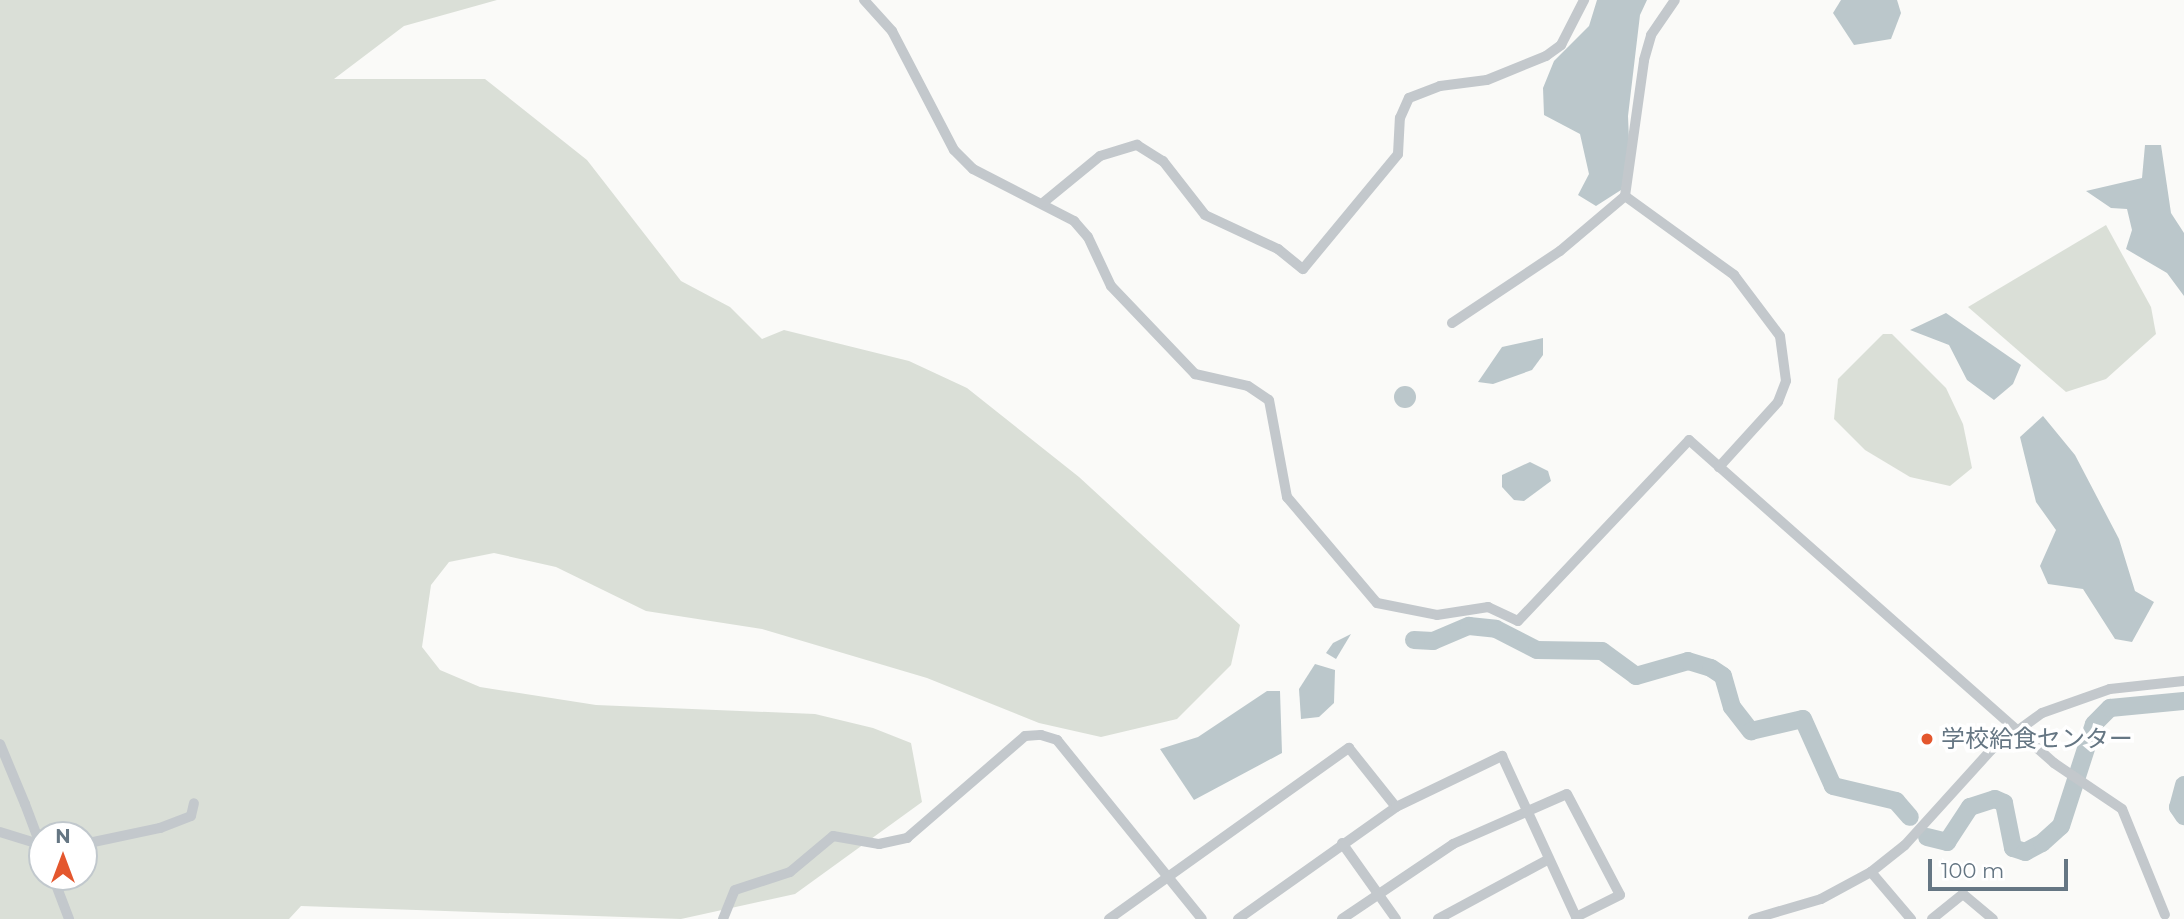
<!DOCTYPE html>
<html>
<head>
<meta charset="utf-8">
<style>
	body { margin:0 }
	#map { position:relative; width:2184px; height:919px; overflow:hidden; background:#fafaf8; font-family:Montserrat,"Noto Sans JP",sans-serif }
	div>[style] { position:absolute }
	[style*='--x'] { left:calc(var(--x)*1px); top:calc(var(--y)*1px); width:calc(var(--w)*1px); rotate:calc(var(--a)*1deg) }
	.green>* { inset:0; background:#dadfd7 }
	.water>* { inset:0; background:#bbc7cb }
	.round { border-radius:50% }
	.river>* { height:18px; margin:-9px; padding:0 9px; transform-origin:9px; border-radius:9px; background:#bbc7cb }
	.minor>* { height:10px; margin:-5px; padding:0 5px; transform-origin:5px; border-radius:5px; background:#c3c8cc }
	.minor-bridge>* { height:10px; margin:-5px; padding:0 5px; transform-origin:5px; border-radius:5px; background:#c3c8cc }
	.dots>* { width:19px; height:19px; translate:-50% -50%; box-sizing:border-box; border:4px solid #fff; border-radius:50% }
	span { translate:-50% -50%; white-space:nowrap; text-align:center; line-height:1.15; -webkit-text-stroke:7px #fff; paint-order:stroke }
	.poi-label { font-size:24px; color:#657683 }
	.left { translate:0 -50%; text-align:left }
	.north { position:absolute; left:28px; top:821px; width:70px; height:70px; box-sizing:border-box; background:#fff; border:2px solid #c1c8cd; border-radius:50%; rotate:0deg; font-size:19px; font-weight:700; line-height:28px; text-align:center; color:#657683 }
	.north::after { content:''; display:block; margin:auto; width:24px; height:32px; background:#e4572e; clip-path:polygon(50% 0,100% 100%,50% 72%,0 100%) }
	.scale { position:absolute; left:1928px; top:859px; width:140px; height:32px; box-sizing:border-box; border:4px solid #657683; border-top:0; padding-left:9px; font-size:21px; line-height:24px; white-space:nowrap; color:#657683; -webkit-text-stroke:5px #fff; paint-order:stroke }
</style>
</head>
<body>
<div id="map">
	<div class="green">
		<div style="clip-path:polygon(evenodd,0 0,497px 0,404px 26px,334px 79px,485px 79px,587px 160px,681px 281px,730px 307px,762px 339px,784px 330px,909px 361px,967px 388px,1079px 477px,1240px 625px,1231px 665px,1177px 719px,1101px 737px,1039px 723px,927px 678px,762px 629px,646px 611px,556px 567px,494px 553px,449px 562px,431px 585px,422px 647px,440px 670px,480px 687px,596px 705px,815px 714px,873px 728px,911px 743px,922px 802px,795px 894px,681px 919px,301px 906px,289px 919px,0 919px,0 0,42px 835px,84px 835px,84px 877px,42px 877px,42px 835px)"></div>
		<div style="clip-path:polygon(2106px 225px,2151px 307px,2156px 334px,2106px 379px,2066px 392px,1968px 307px)"></div>
		<div style="clip-path:polygon(1883px 334px,1892px 334px,1946px 388px,1963px 424px,1972px 468px,1950px 486px,1910px 477px,1865px 450px,1834px 419px,1838px 379px)"></div>
	</div>
	<div class="water">
		<div style="clip-path:polygon(1597px 0,1647px 0,1640px 15px,1628px 116px,1630px 163px,1621px 190px,1596px 206px,1578px 195px,1589px 174px,1580px 134px,1544px 115px,1543px 88px,1554px 61px,1589px 26px)"></div>
		<div style="clip-path:polygon(1841px 0,1897px 0,1901px 13px,1891px 39px,1854px 45px,1833px 13px)"></div>
		<div style="clip-path:polygon(2145px 145px,2161px 145px,2171px 213px,2184px 233px,2184px 296px,2167px 273px,2126px 249px,2132px 230px,2127px 209px,2111px 208px,2086px 191px,2142px 178px)"></div>
		<div style="clip-path:polygon(1946px 313px,2021px 365px,2013px 384px,1994px 400px,1967px 380px,1949px 345px,1910px 330px)"></div>
		<div style="clip-path:polygon(1543px 338px,1543px 355px,1532px 370px,1493px 384px,1478px 382px,1502px 347px)"></div>
		<div class="round" style="left:1394px;top:386px;width:22px;height:22px"></div>
		<div style="clip-path:polygon(2043px 416px,2075px 455px,2119px 539px,2135px 591px,2154px 602px,2132px 642px,2115px 639px,2083px 589px,2048px 584px,2040px 566px,2056px 530px,2036px 502px,2020px 437px)"></div>
		<div style="clip-path:polygon(1530px 462px,1548px 471px,1551px 481px,1524px 501px,1514px 500px,1502px 487px,1502px 475px)"></div>
		<div style="clip-path:polygon(1351px 634px,1336px 659px,1326px 653px,1333px 643px)"></div>
		<div style="clip-path:polygon(1315px 664px,1335px 670px,1334px 703px,1319px 717px,1301px 719px,1299px 689px)"></div>
		<div style="clip-path:polygon(1267px 691px,1280px 691px,1282px 753px,1194px 800px,1160px 749px,1198px 737px)"></div>
	</div>
	<div class="river">
		<div style="--x:1414;--y:640;--w:19;--a:3"></div>
		<div style="--x:1433;--y:641;--w:39;--a:-23"></div>
		<div style="--x:1469;--y:626;--w:27;--a:6"></div>
		<div style="--x:1496;--y:629;--w:46;--a:27.1"></div>
		<div style="--x:1537;--y:650;--w:65;--a:0.9"></div>
		<div style="--x:1602;--y:651;--w:42;--a:36.3"></div>
		<div style="--x:1636;--y:676;--w:54;--a:-16.1"></div>
		<div style="--x:1688;--y:661;--w:24;--a:17"></div>
		<div style="--x:1711;--y:668;--w:14;--a:34"></div>
		<div style="--x:1723;--y:676;--w:32;--a:74"></div>
		<div style="--x:1732;--y:707;--w:31;--a:52"></div>
		<div style="--x:1751;--y:731;--w:53;--a:-13"></div>
		<div style="--x:1803;--y:719;--w:73;--a:65.9"></div>
		<div style="--x:1833;--y:786;--w:65;--a:13.4"></div>
		<div style="--x:1896;--y:801;--w:21;--a:49"></div>
		<div style="--x:2184;--y:785;--w:23;--a:105"></div>
		<div style="--x:2178;--y:807;--w:11;--a:56"></div>
		<div style="--x:1927;--y:837;--w:21;--a:14"></div>
		<div style="--x:1947;--y:842;--w:42;--a:-56.7"></div>
		<div style="--x:1970;--y:807;--w:26;--a:-18"></div>
		<div style="--x:1995;--y:799;--w:10;--a:24"></div>
		<div style="--x:2004;--y:803;--w:46;--a:78.7"></div>
		<div style="--x:2013;--y:848;--w:13;--a:18"></div>
		<div style="--x:2025;--y:852;--w:19;--a:-28"></div>
		<div style="--x:2042;--y:843;--w:25;--a:-42"></div>
		<div style="--x:2061;--y:826;--w:107;--a:-72.1"></div>
		<div style="--x:2094;--y:724;--w:23;--a:-45"></div>
		<div style="--x:2110;--y:708;--w:74;--a:-5.4"></div>
	</div>
	<div class="minor">
		<div style="--x:864;--y:0;--w:42;--a:47.9"></div>
		<div style="--x:892;--y:31;--w:134;--a:62.5"></div>
		<div style="--x:954;--y:150;--w:27;--a:45"></div>
		<div style="--x:973;--y:169;--w:114;--a:27.2"></div>
		<div style="--x:1074;--y:221;--w:21;--a:49"></div>
		<div style="--x:1088;--y:237;--w:54;--a:64.9"></div>
		<div style="--x:1111;--y:286;--w:122;--a:46.3"></div>
		<div style="--x:1195;--y:374;--w:54;--a:12.8"></div>
		<div style="--x:1248;--y:386;--w:25;--a:34"></div>
		<div style="--x:1269;--y:400;--w:99;--a:79.5"></div>
		<div style="--x:1287;--y:497;--w:139;--a:49.7"></div>
		<div style="--x:1377;--y:603;--w:61;--a:11.3"></div>
		<div style="--x:1437;--y:615;--w:52;--a:-8.9"></div>
		<div style="--x:1488;--y:607;--w:33;--a:25"></div>
		<div style="--x:1518;--y:621;--w:249;--a:-46.6"></div>
		<div style="--x:1689;--y:440;--w:487;--a:41.5"></div>
		<div style="--x:2054;--y:763;--w:82;--a:34.1"></div>
		<div style="--x:2122;--y:809;--w:114;--a:67.9"></div>
		<div style="--x:1625;--y:196;--w:135;--a:35.9"></div>
		<div style="--x:1734;--y:275;--w:76;--a:53"></div>
		<div style="--x:1780;--y:336;--w:45;--a:82.4"></div>
		<div style="--x:1786;--y:381;--w:22;--a:111"></div>
		<div style="--x:1778;--y:402;--w:88;--a:132.2"></div>
		<div style="--x:1044;--y:202;--w:72;--a:-39.4"></div>
		<div style="--x:1100;--y:156;--w:39;--a:-17"></div>
		<div style="--x:1137;--y:145;--w:31;--a:32"></div>
		<div style="--x:1163;--y:161;--w:68;--a:52.1"></div>
		<div style="--x:1205;--y:215;--w:81;--a:25"></div>
		<div style="--x:1278;--y:249;--w:32;--a:39"></div>
		<div style="--x:1303;--y:269;--w:149;--a:-50.4"></div>
		<div style="--x:1398;--y:154;--w:36;--a:-87"></div>
		<div style="--x:1400;--y:118;--w:22;--a:-66"></div>
		<div style="--x:1409;--y:98;--w:33;--a:-21"></div>
		<div style="--x:1440;--y:86;--w:47;--a:-7.3"></div>
		<div style="--x:1487;--y:80;--w:64;--a:-22.1"></div>
		<div style="--x:1546;--y:56;--w:19;--a:-36"></div>
		<div style="--x:1561;--y:45;--w:51;--a:-62.9"></div>
		<div style="--x:1452;--y:323;--w:130;--a:-33.7"></div>
		<div style="--x:1560;--y:251;--w:85;--a:-40.2"></div>
		<div style="--x:1625;--y:196;--w:137;--a:-82"></div>
		<div style="--x:1644;--y:60;--w:26;--a:-74"></div>
		<div style="--x:1651;--y:35;--w:42;--a:-55.6"></div>
		<div style="--x:0;--y:744;--w:65;--a:67.4"></div>
		<div style="--x:0;--y:832;--w:44;--a:17.2"></div>
		<div style="--x:1342;--y:843;--w:93;--a:54.6"></div>
		<div style="--x:84;--y:844;--w:78;--a:-11.9"></div>
		<div style="--x:160;--y:828;--w:33;--a:-21"></div>
		<div style="--x:191;--y:816;--w:13;--a:-77"></div>
		<div style="--x:1871;--y:872;--w:43;--a:-38.5"></div>
		<div style="--x:1905;--y:845;--w:128;--a:-47.8"></div>
		<div style="--x:1991;--y:750;--w:63;--a:-36"></div>
		<div style="--x:2042;--y:713;--w:72;--a:-19.4"></div>
		<div style="--x:2110;--y:689;--w:74;--a:-6.2"></div>
		<div style="--x:53;--y:877;--w:45;--a:69.1"></div>
		<div style="--x:723;--y:919;--w:31;--a:-68"></div>
		<div style="--x:735;--y:890;--w:58;--a:-18.1"></div>
		<div style="--x:790;--y:872;--w:56;--a:-39.9"></div>
		<div style="--x:833;--y:836;--w:47;--a:9.9"></div>
		<div style="--x:879;--y:844;--w:29;--a:-12"></div>
		<div style="--x:907;--y:838;--w:156;--a:-40.8"></div>
		<div style="--x:1025;--y:736;--w:16;--a:-4"></div>
		<div style="--x:1041;--y:735;--w:17;--a:17"></div>
		<div style="--x:1057;--y:740;--w:230;--a:51"></div>
		<div style="--x:1109;--y:919;--w:295;--a:-35.5"></div>
		<div style="--x:1349;--y:748;--w:75;--a:51.5"></div>
		<div style="--x:1238;--y:919;--w:194;--a:-35.3"></div>
		<div style="--x:1396;--y:807;--w:118;--a:-25.7"></div>
		<div style="--x:1502;--y:756;--w:179;--a:65.3"></div>
		<div style="--x:1342;--y:919;--w:134;--a:-34"></div>
		<div style="--x:1453;--y:844;--w:124;--a:-23.7"></div>
		<div style="--x:1567;--y:794;--w:114;--a:62.3"></div>
		<div style="--x:1620;--y:895;--w:49;--a:153.4"></div>
		<div style="--x:1438;--y:919;--w:126;--a:-28.4"></div>
		<div style="--x:1753;--y:919;--w:71;--a:-16.4"></div>
		<div style="--x:1821;--y:899;--w:57;--a:-28.4"></div>
		<div style="--x:1871;--y:872;--w:62;--a:49.6"></div>
		<div style="--x:1932;--y:919;--w:40;--a:-39"></div>
		<div style="--x:1963;--y:894;--w:39;--a:40"></div>
	</div>
	<div class="minor-bridge">
		<div style="--x:25;--y:804;--w:48;--a:69.3"></div>
	</div>
	<div class="dots">
		<div style="left:1927px;top:739px;background:#e4572e"></div>
	</div>
	<div class="poi-label">
		<span class="left" style="left:1941px;top:739px">学校給食センター</span>
	</div>
	<div class="north">N</div>
	<div class="scale">100 m</div>
</div>
</body>
</html>
